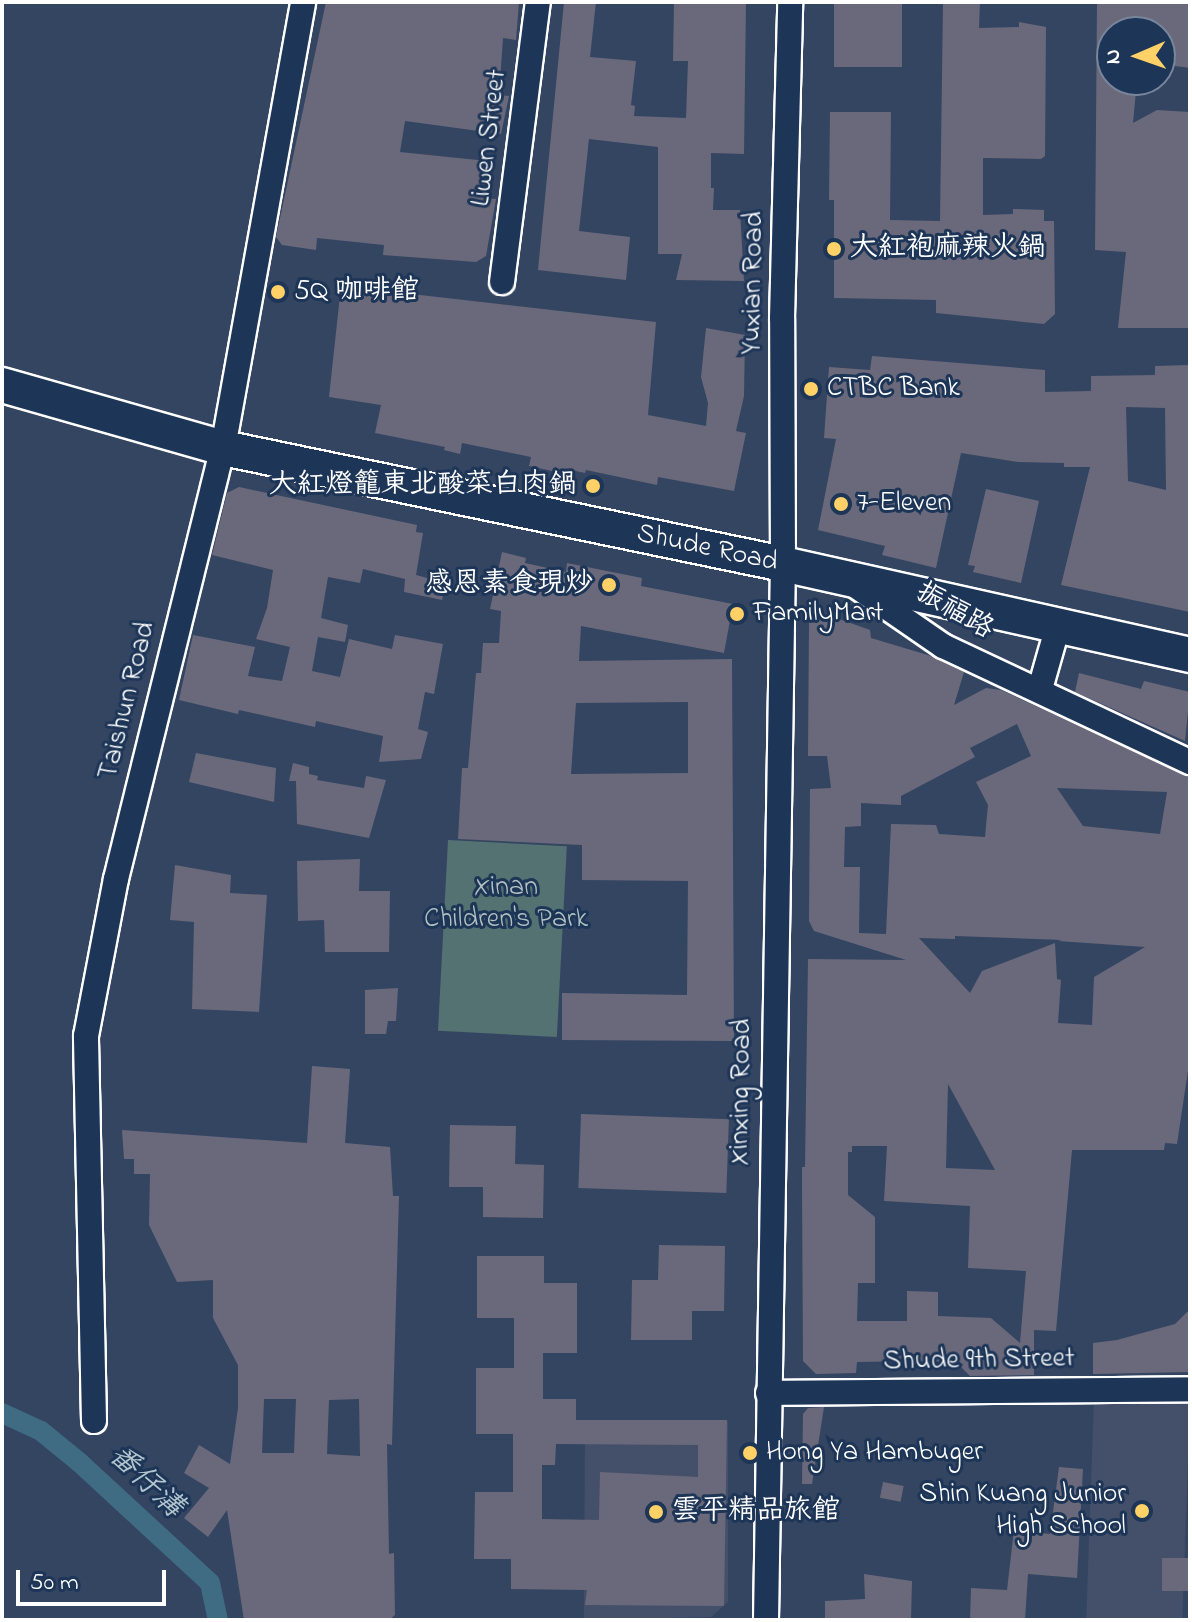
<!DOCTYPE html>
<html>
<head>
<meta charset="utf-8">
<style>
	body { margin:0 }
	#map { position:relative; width:1192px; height:1622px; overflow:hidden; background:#344562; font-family:"Indie Flower","LXGW WenKai TC",sans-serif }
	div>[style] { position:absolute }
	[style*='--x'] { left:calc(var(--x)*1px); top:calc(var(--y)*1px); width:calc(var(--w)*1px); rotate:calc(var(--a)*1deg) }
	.built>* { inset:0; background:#44506a; transform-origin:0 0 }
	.green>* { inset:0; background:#547271; transform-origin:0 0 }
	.canal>* { height:20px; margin:-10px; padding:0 10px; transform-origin:10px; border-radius:10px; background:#3f6b83 }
	.building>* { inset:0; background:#6a697b; transform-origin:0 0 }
	.roads { filter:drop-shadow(2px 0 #fff) drop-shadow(-2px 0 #fff) drop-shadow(0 2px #fff) drop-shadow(0 -2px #fff) }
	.street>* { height:24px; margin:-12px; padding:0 12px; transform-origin:12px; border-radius:12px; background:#1d3557 }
	.secondary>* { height:34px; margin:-17px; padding:0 17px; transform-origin:17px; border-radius:17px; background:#1d3557 }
	.dots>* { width:22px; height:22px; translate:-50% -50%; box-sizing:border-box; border:4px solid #1d3557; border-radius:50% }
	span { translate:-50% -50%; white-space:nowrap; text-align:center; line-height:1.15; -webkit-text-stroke:6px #1d3557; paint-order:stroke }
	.street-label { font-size:28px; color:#fff }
	.poi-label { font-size:28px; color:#fff }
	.left { translate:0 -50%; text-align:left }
	.right { translate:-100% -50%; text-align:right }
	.park-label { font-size:28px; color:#b2c0bf }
	.water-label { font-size:30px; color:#b2c4cd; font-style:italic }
	.frame { position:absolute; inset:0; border:4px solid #fff; pointer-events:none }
	.north { position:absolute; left:1096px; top:16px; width:80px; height:80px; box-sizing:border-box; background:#1d3557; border:2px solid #77869a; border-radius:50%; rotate:268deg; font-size:22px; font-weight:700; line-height:32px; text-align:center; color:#fff }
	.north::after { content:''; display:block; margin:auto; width:28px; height:36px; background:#ffd166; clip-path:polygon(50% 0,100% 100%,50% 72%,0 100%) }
	.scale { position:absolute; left:16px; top:1570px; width:150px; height:36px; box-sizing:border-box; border:4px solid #fff; border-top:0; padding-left:10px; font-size:24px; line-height:28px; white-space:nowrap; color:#fff; -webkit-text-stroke:6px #1d3557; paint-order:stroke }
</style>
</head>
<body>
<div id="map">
	<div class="built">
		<div style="left:1094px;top:1398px;width:96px;height:222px;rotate:2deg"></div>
		<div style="clip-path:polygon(728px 1421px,728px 1602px,711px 1617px,584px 1620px,585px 1422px)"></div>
	</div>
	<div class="green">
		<div style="left:448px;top:840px;width:119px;height:191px;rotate:3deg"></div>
	</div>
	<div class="canal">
		<div style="--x:2;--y:1413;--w:43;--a:24.8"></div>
		<div style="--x:41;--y:1431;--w:49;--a:39.2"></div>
		<div style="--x:79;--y:1462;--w:178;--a:42.7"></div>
		<div style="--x:210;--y:1583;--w:38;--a:78"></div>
	</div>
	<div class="building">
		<div style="clip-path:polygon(326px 2px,519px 2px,516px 40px,503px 38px,499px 95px,509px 96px,501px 134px,405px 121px,400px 152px,487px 161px,483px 198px,496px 199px,486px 256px,476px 262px,383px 255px,384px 245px,317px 238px,316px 250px,282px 245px,276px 237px)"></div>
		<div style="clip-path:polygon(564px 2px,596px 2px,590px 57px,636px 61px,631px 105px,635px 106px,634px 116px,686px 118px,688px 61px,673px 61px,674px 2px,746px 2px,744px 154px,711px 153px,711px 188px,714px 188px,713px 210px,740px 210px,744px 281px,676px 280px,682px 254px,658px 254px,658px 147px,589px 139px,579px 231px,630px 237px,626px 280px,538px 270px)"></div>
		<div style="left:834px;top:2px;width:68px;height:65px"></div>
		<div style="clip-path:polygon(943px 2px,980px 2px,979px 28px,1019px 27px,1019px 22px,1046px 27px,1045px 156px,1041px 159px,983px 158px,983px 215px,1013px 214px,1013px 209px,1044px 210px,1044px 221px,1054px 221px,1055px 314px,1044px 324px,936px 313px,936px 300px,834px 298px,834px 200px,829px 200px,830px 112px,891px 112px,890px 220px,940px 221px)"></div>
		<div style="clip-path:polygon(1097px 2px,1190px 2px,1190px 68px,1160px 64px,1160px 32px,1112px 32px,1112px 80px,1137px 80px,1133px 123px,1157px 110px,1190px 112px,1190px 328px,1118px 328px,1126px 252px,1095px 250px)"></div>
		<div style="clip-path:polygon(341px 286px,656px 322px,648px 415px,706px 426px,708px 403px,701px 377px,706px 328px,745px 335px,744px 396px,736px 431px,746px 433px,734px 491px,658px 477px,657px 485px,586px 470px,585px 473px,567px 469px,566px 474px,529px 466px,531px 457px,462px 443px,460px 454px,444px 450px,445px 447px,375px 433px,381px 405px,329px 397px)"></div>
		<div style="clip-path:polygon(evenodd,872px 356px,1045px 370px,1045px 392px,1091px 391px,1091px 376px,1155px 375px,1155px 366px,1190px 365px,1190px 612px,1061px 585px,1090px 467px,1064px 467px,1064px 463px,1018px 462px,961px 453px,936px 568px,882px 555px,885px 546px,818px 530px,836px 439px,824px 438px,829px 367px,870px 370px,872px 356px,1126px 407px,1165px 408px,1166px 490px,1128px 481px,1126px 407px)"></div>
		<div style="clip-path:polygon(239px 487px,417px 525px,416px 532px,423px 533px,416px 575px,446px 583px,442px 600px,404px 592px,405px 579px,363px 569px,360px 583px,328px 577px,321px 618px,348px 625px,345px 642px,318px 637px,312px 671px,340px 677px,349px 639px,392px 649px,395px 635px,443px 644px,434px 694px,425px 692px,418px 729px,428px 732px,421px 759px,379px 762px,383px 736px,316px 721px,315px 727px,239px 710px,238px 714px,179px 700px,193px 635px,255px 647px,248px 676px,282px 681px,290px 647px,256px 639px,267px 608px,273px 570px,212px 555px,227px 493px)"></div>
		<div style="clip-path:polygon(986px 489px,1039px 501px,1021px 583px,973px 572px,975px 566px,968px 565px)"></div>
		<div style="clip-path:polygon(evenodd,502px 552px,526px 558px,525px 563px,566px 572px,567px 563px,642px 578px,641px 586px,733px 604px,724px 653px,581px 626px,579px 661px,732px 659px,734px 1041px,562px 1040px,562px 993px,687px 995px,688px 881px,582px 880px,582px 845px,458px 839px,462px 768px,468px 768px,476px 673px,481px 673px,483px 643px,499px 643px,501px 611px,490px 609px,502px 552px,688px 702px,688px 773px,571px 774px,576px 703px,688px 702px)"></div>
		<div style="clip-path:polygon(evenodd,822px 613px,870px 630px,871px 638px,931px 656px,964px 672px,954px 705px,986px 688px,1001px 690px,1190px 777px,1190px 1057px,1177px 1144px,1165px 1143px,1164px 1150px,1072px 1150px,1056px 1331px,1034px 1330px,1034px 1375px,970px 1376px,956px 1362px,911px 1361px,857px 1362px,856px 1373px,816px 1374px,803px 1361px,802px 1186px,802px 1167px,805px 1167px,808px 959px,906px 960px,814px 931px,809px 921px,810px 789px,831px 788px,827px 756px,808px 756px,809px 622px,822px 613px,1017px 724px,1031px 756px,976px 782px,988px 805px,985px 837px,939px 834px,936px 825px,891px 824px,886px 934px,859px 933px,860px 867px,844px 867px,845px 827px,861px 826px,861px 803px,901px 805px,901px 796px,975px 757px,970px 748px,1017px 724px,822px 613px,1057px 788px,1167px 792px,1160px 834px,1083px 826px,1057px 788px,822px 613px,955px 936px,1062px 940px,1058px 941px,1145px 947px,1094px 977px,1092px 1025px,1058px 1023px,1061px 980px,1057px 979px,1055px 943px,982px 971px,970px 993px,919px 938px,955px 939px,955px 936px,822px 613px,948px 1084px,995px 1170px,946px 1168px,948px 1084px,822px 613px,852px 1146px,887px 1146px,884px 1201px,970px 1206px,968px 1268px,1026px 1271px,1020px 1343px,991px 1318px,938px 1316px,938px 1292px,907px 1291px,907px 1321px,857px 1321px,858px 1283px,875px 1283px,875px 1217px,848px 1195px,848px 1152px,852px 1152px,852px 1146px)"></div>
		<div style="clip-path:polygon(1079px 673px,1141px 689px,1144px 681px,1190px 692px,1185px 741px,1075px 692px)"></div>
		<div style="clip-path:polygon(196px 753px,276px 768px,274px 802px,189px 782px)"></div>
		<div style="clip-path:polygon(293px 763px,309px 767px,309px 774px,318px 776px,317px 780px,364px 788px,366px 776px,386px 780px,369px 838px,297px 824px,296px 781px,289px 781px)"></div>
		<div style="clip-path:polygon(360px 859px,359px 891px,390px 891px,389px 952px,325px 952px,324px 920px,298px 921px,297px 861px)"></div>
		<div style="clip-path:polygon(175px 865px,231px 875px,230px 893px,267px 895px,259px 1012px,192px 1009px,194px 922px,170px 920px)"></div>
		<div style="clip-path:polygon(398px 988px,396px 1021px,388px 1021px,386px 1034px,365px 1034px,365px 990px)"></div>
		<div style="clip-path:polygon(evenodd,312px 1066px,350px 1069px,345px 1143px,390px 1147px,393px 1196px,399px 1196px,392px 1445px,387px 1444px,389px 1554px,394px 1553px,395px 1615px,389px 1620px,244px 1620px,227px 1510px,208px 1537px,184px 1518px,209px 1488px,184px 1473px,199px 1445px,230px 1464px,238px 1408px,238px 1365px,213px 1318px,213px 1280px,177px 1282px,149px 1225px,150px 1174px,134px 1174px,134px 1159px,124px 1159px,122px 1130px,307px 1143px,312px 1066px,264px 1399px,296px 1399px,294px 1453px,262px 1453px,264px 1399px,312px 1066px,359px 1399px,360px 1456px,327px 1454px,329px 1400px,359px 1399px)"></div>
		<div style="left:581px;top:1114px;width:148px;height:74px;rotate:2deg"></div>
		<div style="clip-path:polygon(450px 1125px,516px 1126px,515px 1164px,544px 1165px,543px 1218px,483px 1217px,483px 1187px,449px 1187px)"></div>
		<div style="clip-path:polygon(659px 1245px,725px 1246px,724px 1311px,692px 1311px,692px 1340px,631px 1340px,632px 1280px,658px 1280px)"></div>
		<div style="clip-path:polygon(evenodd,477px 1256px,544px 1256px,544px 1283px,577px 1283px,577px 1353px,543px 1353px,543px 1399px,576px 1399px,576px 1420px,727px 1420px,724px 1606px,585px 1605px,587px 1590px,511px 1589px,511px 1559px,474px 1559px,475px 1492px,513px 1492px,513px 1434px,476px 1434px,476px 1368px,514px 1368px,514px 1318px,477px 1318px,477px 1256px,556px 1444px,698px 1445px,698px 1477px,600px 1472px,599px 1520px,542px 1519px,542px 1465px,555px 1465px,556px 1444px)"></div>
		<div style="clip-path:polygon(1190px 1309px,1190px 1372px,1093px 1374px,1093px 1343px,1117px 1340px,1175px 1324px)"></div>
		<div style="clip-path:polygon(824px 1407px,812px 1484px,802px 1484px,803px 1414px,808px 1408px)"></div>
		<div style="clip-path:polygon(1059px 1467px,1083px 1469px,1077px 1578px,1028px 1574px,1025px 1620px,970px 1620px,971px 1588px,1007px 1590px,1014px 1530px,1050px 1534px)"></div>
		<div style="left:883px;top:1482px;width:21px;height:16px;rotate:11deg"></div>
		<div style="left:1162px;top:1558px;width:28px;height:33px"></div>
		<div style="clip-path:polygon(864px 1574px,912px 1581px,911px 1620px,825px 1620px,825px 1601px,865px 1599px)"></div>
	</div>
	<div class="roads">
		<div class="street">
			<div style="--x:502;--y:282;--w:282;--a:-82.7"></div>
			<div style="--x:853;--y:584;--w:109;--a:34.6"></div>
			<div style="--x:943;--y:646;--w:273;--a:25.2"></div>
			<div style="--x:1040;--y:689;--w:66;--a:-74.1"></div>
			<div style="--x:768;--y:1393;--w:422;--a:-0.5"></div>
			<div style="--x:94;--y:1421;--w:385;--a:-91.2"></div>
			<div style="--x:86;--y:1036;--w:160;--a:-79.2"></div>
			<div style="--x:116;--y:879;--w:444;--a:-76.1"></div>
			<div style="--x:223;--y:448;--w:453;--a:-79.8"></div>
			<div style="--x:766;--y:1620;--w:1056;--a:-89.08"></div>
			<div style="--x:783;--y:564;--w:246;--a:-90.2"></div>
			<div style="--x:782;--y:318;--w:316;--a:-88.5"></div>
		</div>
		<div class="secondary">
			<div style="--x:2;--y:385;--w:230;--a:15.9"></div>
			<div style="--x:223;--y:448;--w:572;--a:11.7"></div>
			<div style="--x:783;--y:564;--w:417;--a:12.6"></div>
		</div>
	</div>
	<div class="dots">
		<div style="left:834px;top:249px;background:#ffd166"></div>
		<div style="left:278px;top:292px;background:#ffd166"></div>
		<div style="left:811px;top:389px;background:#ffd166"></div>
		<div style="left:593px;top:486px;background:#ffd166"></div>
		<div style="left:841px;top:504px;background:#ffd166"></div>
		<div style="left:609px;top:585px;background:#ffd166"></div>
		<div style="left:737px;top:614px;background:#ffd166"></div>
		<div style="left:750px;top:1453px;background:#ffd166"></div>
		<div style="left:1142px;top:1511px;background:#ffd166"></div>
		<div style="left:656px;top:1512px;background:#ffd166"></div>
	</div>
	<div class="street-label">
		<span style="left:490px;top:138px;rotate:-83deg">Liwen Street</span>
		<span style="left:754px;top:283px;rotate:-89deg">Yuxian Road</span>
		<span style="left:707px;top:549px;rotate:12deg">Shude Road</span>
		<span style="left:954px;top:612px;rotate:30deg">振福路</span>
		<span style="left:128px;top:701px;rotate:-76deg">Taishun Road</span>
		<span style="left:742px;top:1092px;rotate:-89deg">Xinxing Road</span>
		<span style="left:979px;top:1361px;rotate:-1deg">Shude 9th Street</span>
	</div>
	<div class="poi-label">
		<span class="left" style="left:850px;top:249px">大紅袍麻辣火鍋</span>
		<span class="left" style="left:294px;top:292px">5Q 咖啡館</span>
		<span class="left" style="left:827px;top:389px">CTBC Bank</span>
		<span class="right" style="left:577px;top:486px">大紅燈籠東北酸菜白肉鍋</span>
		<span class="left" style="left:857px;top:504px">7-Eleven</span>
		<span class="right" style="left:593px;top:585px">感恩素食現炒</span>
		<span class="left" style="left:753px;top:614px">FamilyMart</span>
		<span class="left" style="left:766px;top:1453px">Hong Ya Hambuger</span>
		<span class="right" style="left:1126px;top:1511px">Shin Kuang Junior<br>High School</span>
		<span class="left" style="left:672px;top:1512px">雲平精品旅館</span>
	</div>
	<div class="park-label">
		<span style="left:506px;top:904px">Xinan<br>Children's Park</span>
	</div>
	<div class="water-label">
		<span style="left:145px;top:1482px;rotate:43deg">番仔溝</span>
	</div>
	<div class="frame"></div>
	<div class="north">N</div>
	<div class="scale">50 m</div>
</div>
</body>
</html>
